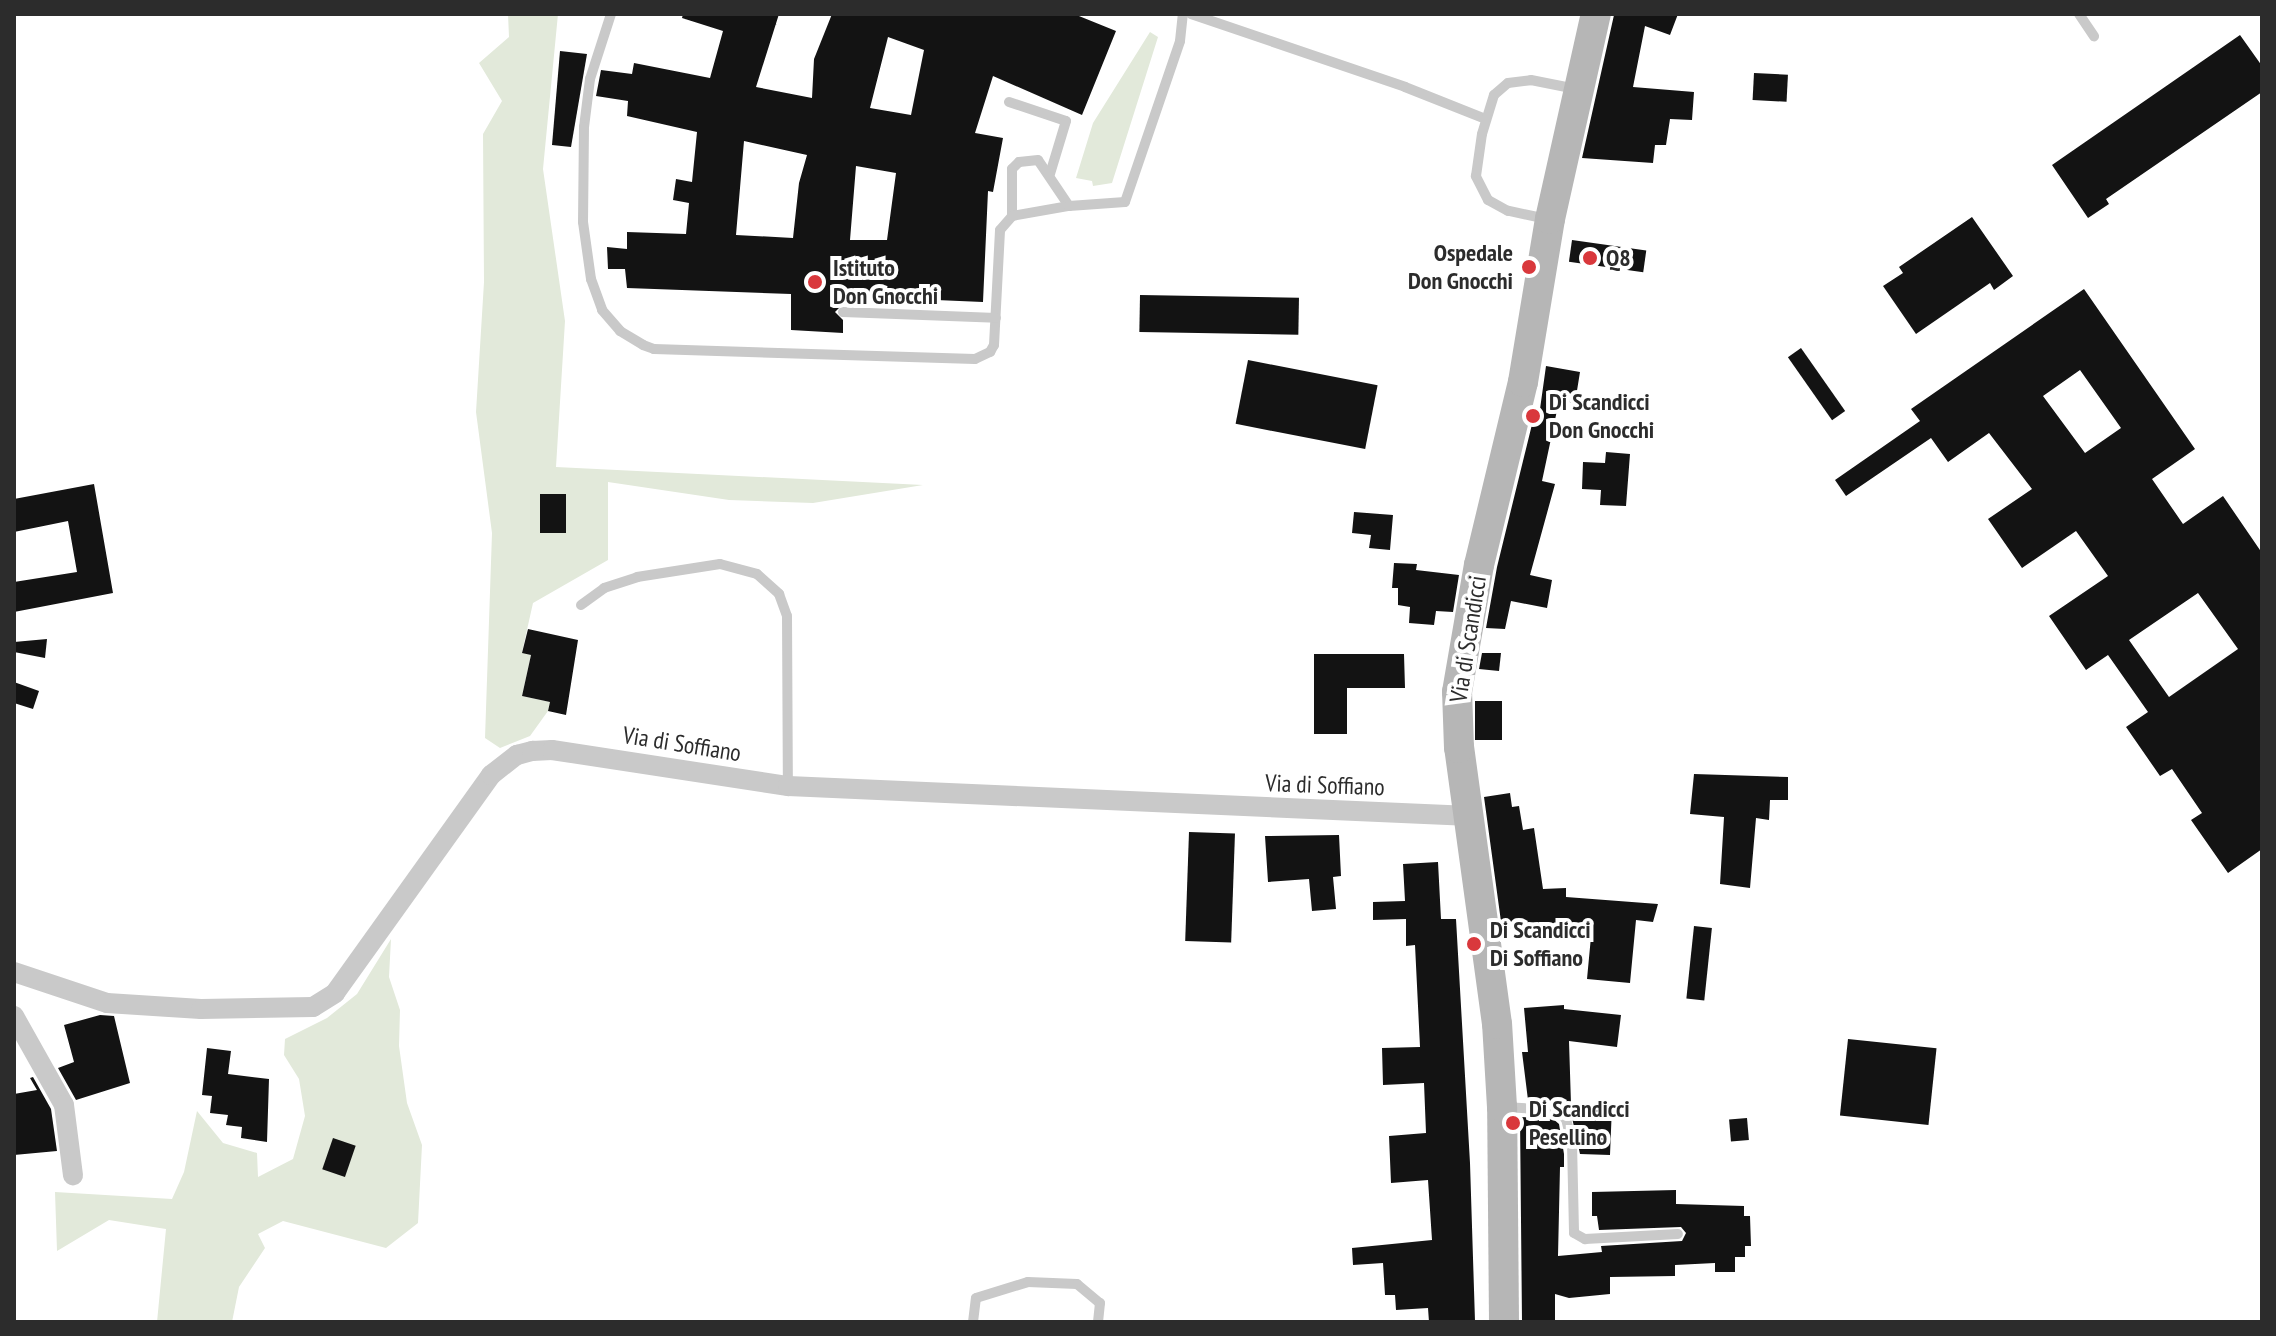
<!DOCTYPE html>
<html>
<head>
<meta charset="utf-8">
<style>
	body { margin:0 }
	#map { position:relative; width:2276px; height:1336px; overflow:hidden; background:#fff; font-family:"PT Sans Narrow",sans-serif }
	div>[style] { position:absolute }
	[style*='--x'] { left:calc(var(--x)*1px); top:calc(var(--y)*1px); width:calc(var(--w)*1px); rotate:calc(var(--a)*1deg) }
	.green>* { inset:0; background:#e2e9da }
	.building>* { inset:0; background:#131313; transform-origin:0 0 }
	.lane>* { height:10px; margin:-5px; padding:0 5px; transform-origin:5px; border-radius:5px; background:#c9c9c9 }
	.street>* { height:20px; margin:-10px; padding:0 10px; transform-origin:10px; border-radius:10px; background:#c9c9c9 }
	.secondary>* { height:30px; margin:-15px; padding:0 15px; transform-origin:15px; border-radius:15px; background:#b6b6b6 }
	.dots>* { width:22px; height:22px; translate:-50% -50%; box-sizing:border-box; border:4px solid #fff; border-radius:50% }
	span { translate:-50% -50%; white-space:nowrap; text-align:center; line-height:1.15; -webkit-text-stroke:8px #fff; paint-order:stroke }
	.poi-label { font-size:24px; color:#2c2c2c; font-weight:700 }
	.right { translate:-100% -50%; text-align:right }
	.left { translate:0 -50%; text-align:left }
	.street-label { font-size:24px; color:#2c2c2c }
	.frame { position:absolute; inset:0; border:16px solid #2c2c2c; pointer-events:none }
</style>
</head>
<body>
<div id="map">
	<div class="green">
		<div style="clip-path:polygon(508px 14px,558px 14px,543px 169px,565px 321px,556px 467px,923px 485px,813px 503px,729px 500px,608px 482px,608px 560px,533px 603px,522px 652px,531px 655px,522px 696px,550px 702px,548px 711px,530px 736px,500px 748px,485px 738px,492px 533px,476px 412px,484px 282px,483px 134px,502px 101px,479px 63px,509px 37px)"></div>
		<div style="clip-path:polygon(1150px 32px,1158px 37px,1112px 183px,1093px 186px,1092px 181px,1076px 178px,1093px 123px)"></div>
		<div style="clip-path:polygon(391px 939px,389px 977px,400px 1010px,399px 1046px,407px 1103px,422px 1145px,418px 1223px,386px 1248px,283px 1221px,258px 1234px,265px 1248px,239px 1287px,232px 1322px,157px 1322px,166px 1229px,109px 1220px,57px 1251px,55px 1192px,172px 1199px,184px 1172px,197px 1111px,223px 1143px,257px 1153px,258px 1177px,293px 1159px,305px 1116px,299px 1079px,284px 1055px,285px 1039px,327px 1018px,357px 994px)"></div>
	</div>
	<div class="building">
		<div style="clip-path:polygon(evenodd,683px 14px,779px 14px,756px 87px,812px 98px,814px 59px,832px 14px,1074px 14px,1116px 31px,1082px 115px,993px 76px,975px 133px,1003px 138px,993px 192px,988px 191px,983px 302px,842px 296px,843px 304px,835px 312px,843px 320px,843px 333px,791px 330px,791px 294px,627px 288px,625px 269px,608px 269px,607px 247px,627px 249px,627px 232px,686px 234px,689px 203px,673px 200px,676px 179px,692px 182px,697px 132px,627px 116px,628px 101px,596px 96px,601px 70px,632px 74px,634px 63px,710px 78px,723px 31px,682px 18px,683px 14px,888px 37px,924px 50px,911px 115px,870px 108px,888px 37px,683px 14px,744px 141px,807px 155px,799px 183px,793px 238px,736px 235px,744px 141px,683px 14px,856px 166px,896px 173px,887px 240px,850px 240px,856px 166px)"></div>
		<div style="clip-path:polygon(1678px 14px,1670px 35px,1645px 26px,1633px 87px,1694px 92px,1692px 120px,1670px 119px,1666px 145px,1655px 145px,1653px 163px,1582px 158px,1614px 15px)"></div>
		<div style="clip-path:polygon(2240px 35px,2262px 66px,2262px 92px,2106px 199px,2109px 204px,2088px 218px,2052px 165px)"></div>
		<div style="clip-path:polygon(560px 51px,587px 54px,571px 147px,552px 145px)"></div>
		<div style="left:1754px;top:73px;width:34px;height:27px;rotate:3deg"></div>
		<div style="clip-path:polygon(1972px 217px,2013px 276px,1994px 290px,1990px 283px,1916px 334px,1883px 286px,1903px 273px,1899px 267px)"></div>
		<div style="left:1572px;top:240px;width:75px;height:22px;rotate:8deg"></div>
		<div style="clip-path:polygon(evenodd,2084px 289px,2195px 449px,2152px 479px,2183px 524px,2223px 496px,2262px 553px,2262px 849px,2228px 873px,2191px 820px,2202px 813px,2172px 769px,2160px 776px,2126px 727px,2148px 712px,2108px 655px,2086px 670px,2049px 616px,2108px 576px,2076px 531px,2022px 568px,1988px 519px,2032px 489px,1989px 433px,1948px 462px,1931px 438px,1846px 496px,1835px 480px,1920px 421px,1911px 409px,2084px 289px,2080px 370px,2121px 428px,2085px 453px,2043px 396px,2080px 370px,2084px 289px,2198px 593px,2238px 649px,2169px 697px,2129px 640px,2198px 593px)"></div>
		<div style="left:1140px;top:295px;width:159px;height:37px;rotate:1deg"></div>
		<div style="left:1801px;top:348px;width:77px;height:16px;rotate:55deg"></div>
		<div style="left:1248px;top:360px;width:132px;height:65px;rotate:11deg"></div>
		<div style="clip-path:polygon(1546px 366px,1580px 372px,1575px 403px,1559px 401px,1542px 481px,1555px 484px,1530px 575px,1552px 580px,1547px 608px,1511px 601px,1505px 629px,1486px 628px,1497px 567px,1536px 408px,1540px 409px)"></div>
		<div style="clip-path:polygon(1606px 452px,1630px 454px,1626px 506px,1600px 505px,1601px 490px,1582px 489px,1583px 462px,1605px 463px)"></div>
		<div style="clip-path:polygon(94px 484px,113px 593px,14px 612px,14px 582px,77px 572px,68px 521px,14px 532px,14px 499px)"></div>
		<div style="left:540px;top:494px;width:26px;height:39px"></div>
		<div style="clip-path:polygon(1354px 512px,1393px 515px,1390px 550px,1369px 548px,1371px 535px,1352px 533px)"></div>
		<div style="clip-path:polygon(1394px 563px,1417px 564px,1416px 570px,1459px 575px,1453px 612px,1436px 611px,1434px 625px,1409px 623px,1410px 607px,1398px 605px,1398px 588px,1392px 588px)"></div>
		<div style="clip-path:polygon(528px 629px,578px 640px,566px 715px,548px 711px,550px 702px,522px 696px,531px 655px,522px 653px)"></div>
		<div style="clip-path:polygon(47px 639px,45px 658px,14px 652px,14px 642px)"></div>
		<div style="clip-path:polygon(1482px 653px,1501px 653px,1499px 671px,1479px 669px)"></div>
		<div style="clip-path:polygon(1314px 654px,1404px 654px,1405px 688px,1347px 688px,1347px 734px,1314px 734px)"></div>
		<div style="clip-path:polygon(14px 682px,39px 691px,33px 709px,14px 703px)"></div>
		<div style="left:1475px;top:701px;width:27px;height:39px"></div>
		<div style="clip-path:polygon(1694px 774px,1788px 777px,1788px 800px,1770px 800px,1769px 820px,1756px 818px,1750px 888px,1720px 884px,1724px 817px,1690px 814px)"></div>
		<div style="clip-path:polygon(1510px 793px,1512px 807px,1519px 806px,1523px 830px,1534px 828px,1543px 889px,1566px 888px,1566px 897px,1658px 904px,1653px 922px,1636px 920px,1630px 983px,1587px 979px,1592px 926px,1555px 923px,1553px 928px,1502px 929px,1484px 797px)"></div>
		<div style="left:1189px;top:832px;width:46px;height:109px;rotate:2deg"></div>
		<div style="clip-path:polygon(1339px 835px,1341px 876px,1333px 877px,1336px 909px,1312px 911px,1309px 879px,1268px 882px,1265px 836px)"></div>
		<div style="clip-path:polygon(1438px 862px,1441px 919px,1456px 919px,1470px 1163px,1475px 1321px,1459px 1322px,1429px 1322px,1428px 1308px,1396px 1310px,1395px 1295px,1385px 1295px,1383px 1263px,1353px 1265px,1352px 1248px,1432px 1240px,1428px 1180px,1391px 1183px,1389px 1136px,1426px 1133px,1424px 1083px,1383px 1085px,1382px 1048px,1420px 1047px,1415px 945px,1406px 946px,1406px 919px,1373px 920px,1373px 902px,1405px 901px,1403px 864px)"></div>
		<div style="left:1694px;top:926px;width:18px;height:73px;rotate:6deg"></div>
		<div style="clip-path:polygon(1564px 1005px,1564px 1009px,1621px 1015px,1617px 1047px,1569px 1041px,1571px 1104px,1612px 1106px,1610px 1155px,1580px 1154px,1571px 1113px,1556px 1102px,1528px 1100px,1522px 1052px,1528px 1052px,1524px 1008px)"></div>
		<div style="clip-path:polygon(100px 1015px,114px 1016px,130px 1083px,76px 1100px,58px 1068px,74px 1062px,64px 1025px)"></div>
		<div style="left:1848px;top:1039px;width:89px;height:77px;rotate:6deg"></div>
		<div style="clip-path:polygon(207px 1048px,231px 1051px,228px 1074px,269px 1079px,267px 1142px,241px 1138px,242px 1127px,226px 1125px,228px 1115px,210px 1113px,212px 1096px,202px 1095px)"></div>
		<div style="clip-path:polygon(33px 1077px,51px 1109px,57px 1151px,14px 1155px,14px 1094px,37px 1090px,30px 1078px)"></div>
		<div style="clip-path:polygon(1520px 1117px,1552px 1118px,1559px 1124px,1564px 1154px,1564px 1167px,1560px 1167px,1558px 1256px,1602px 1252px,1601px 1246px,1682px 1241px,1686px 1233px,1681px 1227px,1599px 1230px,1597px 1216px,1592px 1216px,1592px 1192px,1676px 1190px,1676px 1204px,1744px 1206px,1744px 1216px,1750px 1216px,1751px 1246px,1745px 1246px,1745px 1257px,1735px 1257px,1735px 1272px,1715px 1272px,1715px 1263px,1675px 1265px,1675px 1276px,1610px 1277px,1610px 1294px,1569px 1298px,1555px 1294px,1555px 1322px,1522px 1322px)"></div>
		<div style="left:1747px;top:1118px;width:22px;height:18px;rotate:85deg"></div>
		<div style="left:333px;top:1138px;width:24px;height:33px;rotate:19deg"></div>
	</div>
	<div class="lane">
		<div style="--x:611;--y:14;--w:68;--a:107.9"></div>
		<div style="--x:590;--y:79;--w:48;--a:97.1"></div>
		<div style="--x:584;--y:127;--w:95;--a:90.6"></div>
		<div style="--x:583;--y:222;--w:58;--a:82"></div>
		<div style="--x:591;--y:279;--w:33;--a:70"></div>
		<div style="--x:602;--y:310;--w:28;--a:49"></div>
		<div style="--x:620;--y:331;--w:27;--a:31"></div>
		<div style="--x:643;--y:345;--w:12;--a:20"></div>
		<div style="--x:654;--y:349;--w:321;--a:1.8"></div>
		<div style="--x:975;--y:359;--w:17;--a:-25"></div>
		<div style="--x:990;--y:352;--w:8;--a:-60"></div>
		<div style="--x:994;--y:345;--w:115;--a:-87"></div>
		<div style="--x:1000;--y:230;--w:18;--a:-49"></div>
		<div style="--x:1191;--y:14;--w:226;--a:18.8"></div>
		<div style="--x:1405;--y:87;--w:87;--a:21.6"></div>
		<div style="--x:2079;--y:14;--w:27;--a:56"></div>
		<div style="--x:1009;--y:102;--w:60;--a:18.4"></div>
		<div style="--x:1066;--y:121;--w:55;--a:106.8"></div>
		<div style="--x:1069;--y:206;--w:55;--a:-124"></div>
		<div style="--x:1038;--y:160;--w:19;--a:174"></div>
		<div style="--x:1019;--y:162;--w:10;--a:135"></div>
		<div style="--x:1012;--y:169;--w:47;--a:90"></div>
		<div style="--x:1012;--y:216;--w:58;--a:-10"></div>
		<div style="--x:1069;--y:206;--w:56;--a:-4.1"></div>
		<div style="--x:1125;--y:202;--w:170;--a:-71.1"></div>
		<div style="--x:1180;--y:41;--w:27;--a:-84"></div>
		<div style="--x:1547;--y:219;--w:40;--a:-168"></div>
		<div style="--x:1508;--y:211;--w:23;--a:-151"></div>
		<div style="--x:1488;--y:200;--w:27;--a:-117"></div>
		<div style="--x:1476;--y:176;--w:42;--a:-81.9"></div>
		<div style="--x:1482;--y:134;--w:41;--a:-72.9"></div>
		<div style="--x:1494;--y:95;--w:18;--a:-41"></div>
		<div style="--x:1508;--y:83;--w:23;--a:-7"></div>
		<div style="--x:1531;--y:80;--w:46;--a:11.3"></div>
		<div style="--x:843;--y:312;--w:153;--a:2.2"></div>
		<div style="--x:581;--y:605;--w:29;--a:-36"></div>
		<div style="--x:604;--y:588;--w:35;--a:-18"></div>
		<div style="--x:637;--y:577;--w:84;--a:-8.9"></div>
		<div style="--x:720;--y:564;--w:38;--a:15"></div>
		<div style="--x:757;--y:574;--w:30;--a:42"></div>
		<div style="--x:779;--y:594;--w:23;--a:70"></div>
		<div style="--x:787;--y:616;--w:170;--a:89.7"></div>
		<div style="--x:1504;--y:1107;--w:51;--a:3.4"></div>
		<div style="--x:1555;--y:1110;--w:14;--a:39"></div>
		<div style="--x:1566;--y:1119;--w:25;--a:76"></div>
		<div style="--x:1572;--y:1143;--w:90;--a:88.7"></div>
		<div style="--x:1574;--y:1233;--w:13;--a:29"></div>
		<div style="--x:1585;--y:1239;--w:93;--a:-3.1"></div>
		<div style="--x:973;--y:1322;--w:24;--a:-83"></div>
		<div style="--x:976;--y:1298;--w:54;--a:-17.1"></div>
		<div style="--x:1028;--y:1282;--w:49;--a:2.3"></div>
		<div style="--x:1077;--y:1284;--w:30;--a:40"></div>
		<div style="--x:1100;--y:1303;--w:19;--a:96"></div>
	</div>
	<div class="street">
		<div style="--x:14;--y:972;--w:98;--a:18.4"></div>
		<div style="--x:107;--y:1003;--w:94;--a:3.7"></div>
		<div style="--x:201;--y:1009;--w:112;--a:-1"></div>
		<div style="--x:313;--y:1007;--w:26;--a:-32"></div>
		<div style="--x:335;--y:993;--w:268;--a:-54.4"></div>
		<div style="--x:491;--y:775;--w:33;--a:-38"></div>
		<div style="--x:517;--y:755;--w:16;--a:-15"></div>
		<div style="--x:532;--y:751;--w:20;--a:-3"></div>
		<div style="--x:552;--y:750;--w:239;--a:8.7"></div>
		<div style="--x:788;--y:786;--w:683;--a:2.52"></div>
		<div style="--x:14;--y:1016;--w:102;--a:60.7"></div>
		<div style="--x:64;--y:1105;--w:71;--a:82.7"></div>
	</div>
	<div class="secondary">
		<div style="--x:1504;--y:1322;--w:215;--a:-90.5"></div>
		<div style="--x:1502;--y:1107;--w:83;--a:-93.4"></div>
		<div style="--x:1497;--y:1024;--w:279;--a:-97.8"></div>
		<div style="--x:1459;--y:748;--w:56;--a:-92"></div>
		<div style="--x:1457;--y:692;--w:129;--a:-80.2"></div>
		<div style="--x:1479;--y:565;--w:188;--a:-76.5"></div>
		<div style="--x:1523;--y:382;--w:165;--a:-80.6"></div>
		<div style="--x:1550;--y:219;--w:210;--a:-77.4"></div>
	</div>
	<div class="dots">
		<div style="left:1590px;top:258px;background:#d9383c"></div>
		<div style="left:1529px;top:267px;background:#d9383c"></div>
		<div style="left:815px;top:282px;background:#d9383c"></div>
		<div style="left:1533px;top:416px;background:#d9383c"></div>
		<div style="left:1474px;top:944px;background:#d9383c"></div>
		<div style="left:1513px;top:1123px;background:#d9383c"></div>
	</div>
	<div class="poi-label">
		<span class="right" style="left:1513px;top:267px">Ospedale<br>Don Gnocchi</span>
		<span class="left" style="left:1606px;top:258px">Q8</span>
		<span class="left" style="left:833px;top:282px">Istituto<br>Don Gnocchi</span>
		<span class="left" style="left:1549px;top:416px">Di Scandicci<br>Don Gnocchi</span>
		<span class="left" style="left:1490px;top:944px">Di Scandicci<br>Di Soffiano</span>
		<span class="left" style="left:1529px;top:1123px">Di Scandicci<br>Pesellino</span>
	</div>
	<div class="street-label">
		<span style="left:1468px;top:639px;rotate:-81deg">Via di Scandicci</span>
		<span style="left:682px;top:744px;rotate:9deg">Via di Soffiano</span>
		<span style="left:1325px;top:785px;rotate:2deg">Via di Soffiano</span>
	</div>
	<div class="frame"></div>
</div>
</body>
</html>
